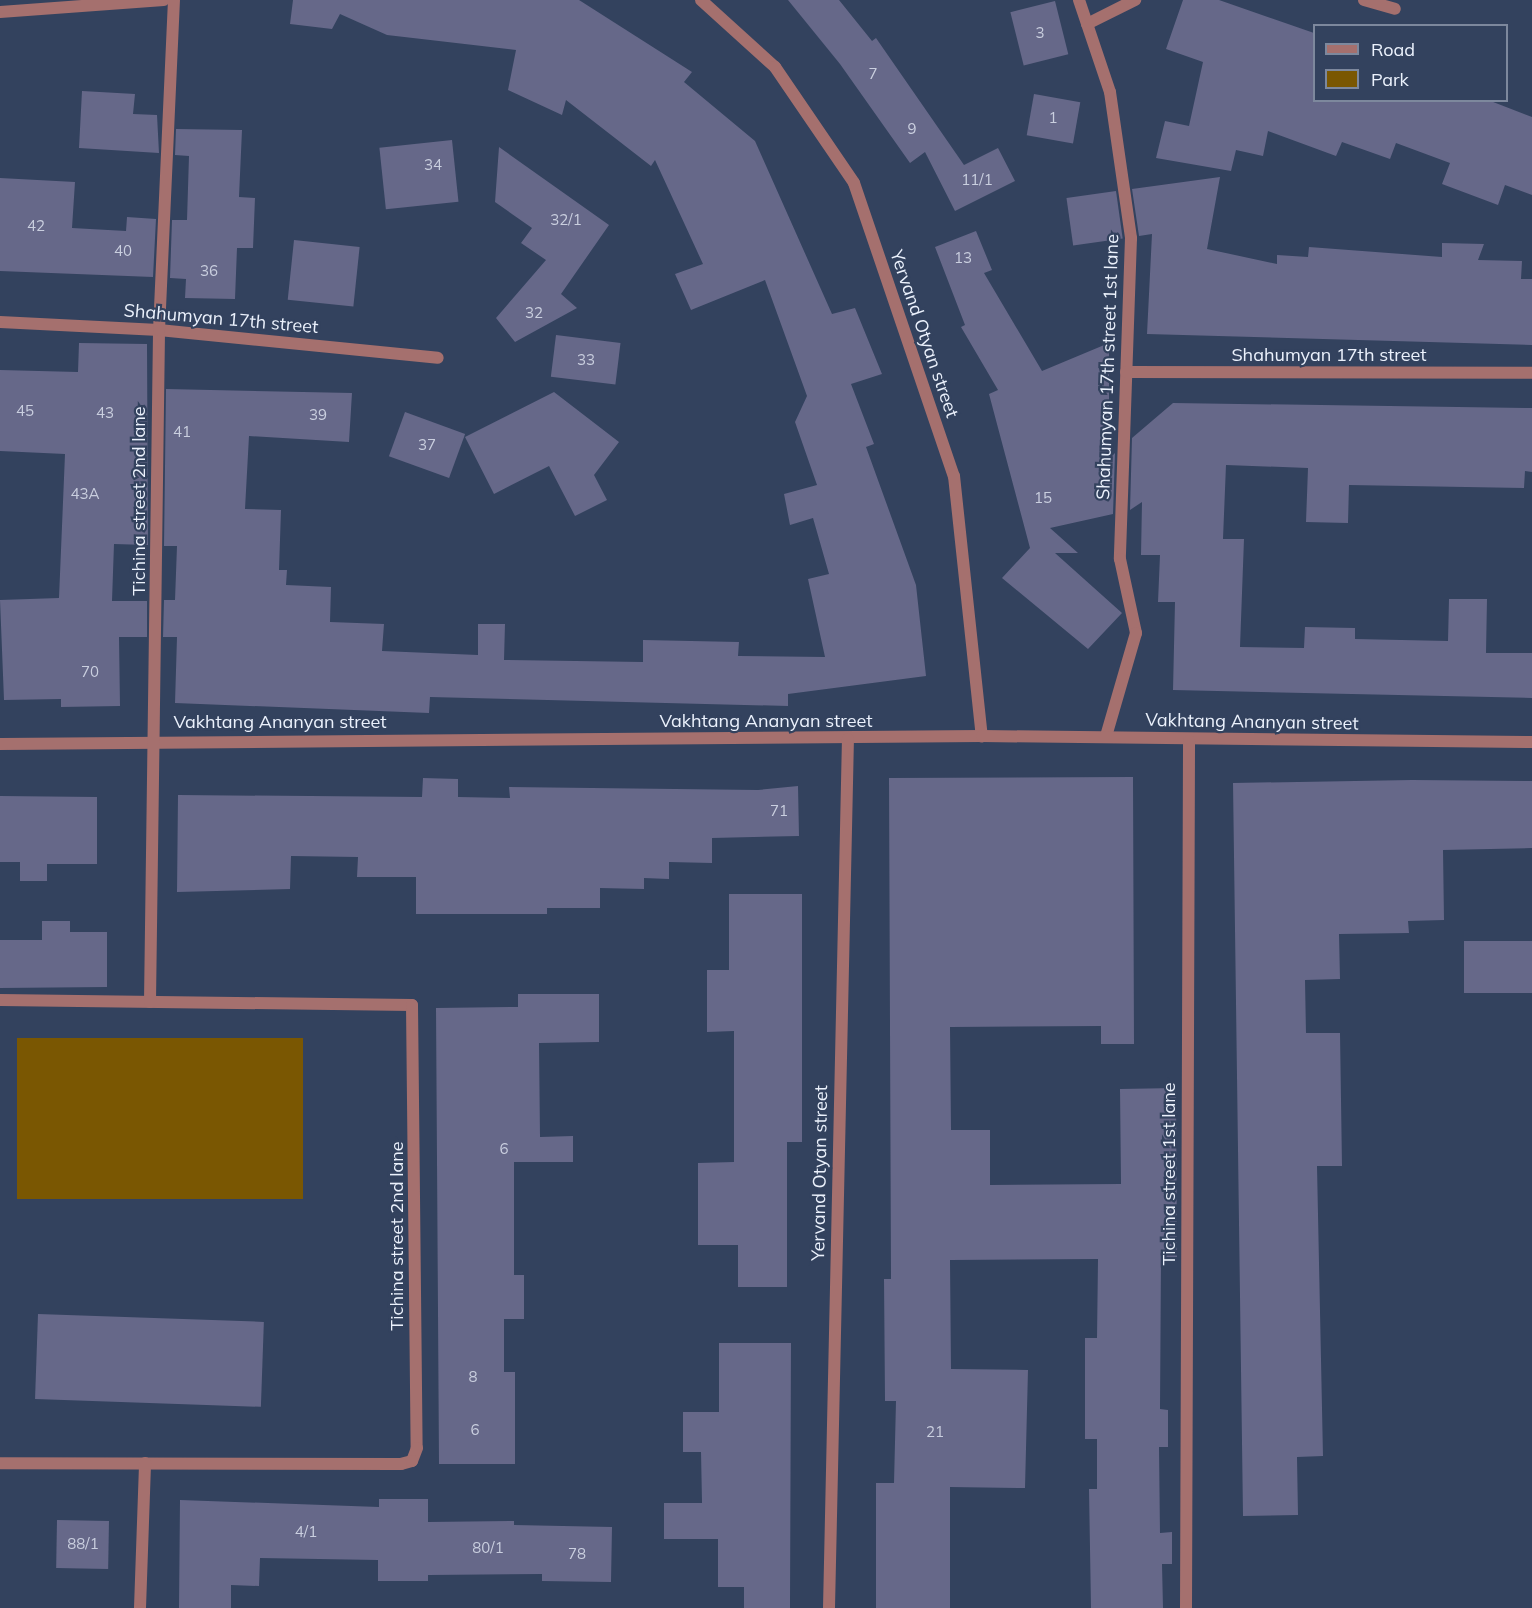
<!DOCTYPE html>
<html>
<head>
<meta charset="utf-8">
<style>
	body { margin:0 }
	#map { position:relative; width:1532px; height:1608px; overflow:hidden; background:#33425e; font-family:Mulish,sans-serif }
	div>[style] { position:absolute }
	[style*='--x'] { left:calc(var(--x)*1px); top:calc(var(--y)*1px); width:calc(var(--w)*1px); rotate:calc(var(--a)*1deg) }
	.green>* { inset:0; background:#7a5702; transform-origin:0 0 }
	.building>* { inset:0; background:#666889; transform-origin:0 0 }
	.service>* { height:12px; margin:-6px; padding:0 6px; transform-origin:6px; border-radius:6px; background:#a5706e }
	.minor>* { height:12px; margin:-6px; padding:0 6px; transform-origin:6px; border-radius:6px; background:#a5706e }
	span { translate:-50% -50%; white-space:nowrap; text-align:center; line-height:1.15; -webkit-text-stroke:4.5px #33425e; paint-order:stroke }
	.number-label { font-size:15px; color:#cacfdf }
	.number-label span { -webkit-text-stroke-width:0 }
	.street-label { font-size:18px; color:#ebf1fc }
	.legend { position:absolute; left:1313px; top:24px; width:195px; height:78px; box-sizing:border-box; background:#33425e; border:2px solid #7d889d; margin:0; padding:8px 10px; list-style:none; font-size:18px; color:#ebf1fc }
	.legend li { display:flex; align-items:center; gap:12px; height:30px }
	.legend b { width:30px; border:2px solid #7d889d }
</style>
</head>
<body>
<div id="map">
	<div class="green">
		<div style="left:17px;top:1038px;width:286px;height:161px"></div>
	</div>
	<div class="building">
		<div style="clip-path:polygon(293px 0,579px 0,692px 72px,684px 82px,755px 141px,832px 314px,855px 308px,882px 374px,851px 384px,874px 444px,866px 447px,916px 585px,926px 676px,788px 694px,788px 706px,430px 697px,429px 713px,175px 703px,177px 637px,163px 637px,164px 600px,175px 600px,177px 546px,164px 546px,166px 389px,352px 393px,349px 442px,249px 436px,245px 509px,281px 510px,279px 570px,287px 570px,286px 585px,331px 587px,330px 622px,384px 624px,382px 651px,478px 655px,478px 624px,505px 624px,504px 660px,643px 662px,643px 640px,739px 642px,738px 656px,825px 657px,808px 579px,829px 574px,813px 518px,790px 525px,784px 494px,817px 485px,795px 422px,807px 396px,765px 280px,691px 310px,675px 274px,703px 264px,655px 160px,651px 166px,566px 100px,562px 115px,508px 90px,516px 50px,387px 35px,340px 14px,332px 29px,290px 24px)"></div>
		<div style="clip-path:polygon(788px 0,839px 0,872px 41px,876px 38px,964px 165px,998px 148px,1015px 181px,955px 211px,925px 152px,910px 163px,840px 64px)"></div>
		<div style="clip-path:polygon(1183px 0,1219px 0,1314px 33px,1314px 100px,1488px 100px,1532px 117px,1532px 195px,1505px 185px,1498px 205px,1442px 184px,1450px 163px,1396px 143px,1390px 159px,1342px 142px,1336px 156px,1268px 131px,1263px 156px,1236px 150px,1231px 171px,1156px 158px,1165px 121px,1189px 126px,1203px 62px,1166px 49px)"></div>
		<div style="left:1055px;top:1px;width:55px;height:46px;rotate:76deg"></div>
		<div style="clip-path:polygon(82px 91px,135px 94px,133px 114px,157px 115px,159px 153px,79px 148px)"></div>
		<div style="left:1034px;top:94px;width:47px;height:42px;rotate:10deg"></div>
		<div style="clip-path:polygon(176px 129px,242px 130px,239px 197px,255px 198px,253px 248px,237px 248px,235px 299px,185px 298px,186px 279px,170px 278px,172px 220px,187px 220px,189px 156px,175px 155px)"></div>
		<div style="left:452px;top:140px;width:62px;height:73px;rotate:84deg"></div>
		<div style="clip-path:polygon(499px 147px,609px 225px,561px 294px,577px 308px,515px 342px,496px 318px,546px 260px,521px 243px,532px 228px,495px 202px)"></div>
		<div style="clip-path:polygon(1220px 177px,1207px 249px,1277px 264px,1277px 255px,1308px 257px,1309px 247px,1442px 257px,1442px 243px,1484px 244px,1478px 260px,1522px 261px,1521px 279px,1532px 279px,1532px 345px,1147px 334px,1152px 234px,1139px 236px,1132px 189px)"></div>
		<div style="clip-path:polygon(0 178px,75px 182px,72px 228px,126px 231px,127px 217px,156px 219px,153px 277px,0 271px)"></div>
		<div style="left:1116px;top:191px;width:48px;height:50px;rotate:82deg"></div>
		<div style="clip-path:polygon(976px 231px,992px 270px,984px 273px,1042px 371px,1109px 343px,1109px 459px,1115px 453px,1113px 514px,1050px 528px,1078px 553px,1055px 553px,1122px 613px,1088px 649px,1002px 578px,1030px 548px,989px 394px,998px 390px,961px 327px,965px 325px,935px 247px)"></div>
		<div style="left:294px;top:240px;width:66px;height:60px;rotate:6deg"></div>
		<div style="left:556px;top:335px;width:65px;height:42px;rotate:7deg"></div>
		<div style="clip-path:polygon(79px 343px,147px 344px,148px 545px,114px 544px,112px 601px,147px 601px,147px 637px,119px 637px,120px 706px,61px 707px,61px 699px,4px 700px,0 600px,59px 598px,65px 454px,0 451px,0 370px,78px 372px)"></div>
		<div style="clip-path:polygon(554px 392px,619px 442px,594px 475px,607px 500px,575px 516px,549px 466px,494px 494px,465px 437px)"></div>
		<div style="clip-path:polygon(1173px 403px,1532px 408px,1532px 472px,1525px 471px,1524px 488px,1349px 485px,1348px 523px,1306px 522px,1308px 468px,1226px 465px,1223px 539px,1244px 539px,1240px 647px,1304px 648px,1305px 627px,1355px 628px,1355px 639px,1448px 641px,1449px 599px,1487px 599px,1486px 653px,1532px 653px,1532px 698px,1173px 690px,1175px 602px,1158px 602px,1160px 555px,1141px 555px,1142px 502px,1130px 510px,1132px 438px)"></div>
		<div style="left:405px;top:412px;width:64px;height:47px;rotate:20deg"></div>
		<div style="clip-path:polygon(1133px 777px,1134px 1044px,1101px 1044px,1101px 1026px,950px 1027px,951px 1130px,990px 1130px,990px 1185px,1121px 1184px,1120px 1089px,1176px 1088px,1177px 1258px,1161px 1258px,1160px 1409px,1168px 1410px,1168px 1447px,1159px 1447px,1160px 1533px,1172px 1532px,1172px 1564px,1162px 1564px,1163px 1608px,1091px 1608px,1089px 1489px,1097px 1489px,1097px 1439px,1085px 1439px,1085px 1338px,1097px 1338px,1098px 1259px,950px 1260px,951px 1369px,1028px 1370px,1025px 1488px,950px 1487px,950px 1608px,876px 1608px,876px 1483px,894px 1483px,896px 1401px,885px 1401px,884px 1279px,891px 1279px,889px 778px)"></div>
		<div style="clip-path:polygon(423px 778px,458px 779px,458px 797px,510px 798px,509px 787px,758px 790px,798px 786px,799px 836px,712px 838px,712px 863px,669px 862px,669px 879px,644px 878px,644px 889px,600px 888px,600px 908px,547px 908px,547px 914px,416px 914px,416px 877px,357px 877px,358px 857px,291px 856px,290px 889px,177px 892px,178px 795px,422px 797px)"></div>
		<div style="clip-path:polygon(1412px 780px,1532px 781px,1532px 848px,1443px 850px,1444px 920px,1408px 921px,1409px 933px,1339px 934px,1340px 979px,1305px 980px,1306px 1033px,1340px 1033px,1342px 1166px,1317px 1166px,1323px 1456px,1297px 1457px,1298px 1515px,1243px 1516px,1233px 783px)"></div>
		<div style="clip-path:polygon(0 796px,97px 797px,97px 864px,47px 864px,47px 881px,20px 881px,20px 862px,0 862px)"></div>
		<div style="clip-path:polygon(729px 894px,802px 894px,802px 1142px,787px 1142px,787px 1287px,738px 1287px,738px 1245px,698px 1245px,698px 1163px,734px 1162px,734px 1031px,707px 1032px,707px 970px,729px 970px)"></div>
		<div style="clip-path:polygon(42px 921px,70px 921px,70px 932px,107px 932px,107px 987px,0 988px,0 940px,42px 940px)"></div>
		<div style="left:1532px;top:941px;width:52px;height:68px;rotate:90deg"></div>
		<div style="clip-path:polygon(518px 994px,599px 994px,599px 1042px,539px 1043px,540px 1137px,573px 1136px,573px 1162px,514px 1162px,514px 1275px,524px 1275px,524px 1319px,504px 1319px,504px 1372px,515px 1372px,515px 1464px,439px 1464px,436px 1008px,518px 1007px)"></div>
		<div style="left:38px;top:1314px;width:226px;height:85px;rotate:2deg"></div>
		<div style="clip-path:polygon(719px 1343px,791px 1343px,790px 1608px,744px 1608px,744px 1587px,718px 1587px,718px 1539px,664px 1539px,664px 1503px,702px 1503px,701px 1452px,683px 1452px,683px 1412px,719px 1412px)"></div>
		<div style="clip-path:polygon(379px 1499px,428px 1499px,428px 1522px,514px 1521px,514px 1525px,612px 1527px,611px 1582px,542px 1581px,542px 1574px,428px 1575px,428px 1581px,378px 1581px,378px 1560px,260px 1558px,259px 1586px,231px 1585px,231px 1608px,179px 1608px,180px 1500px,379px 1507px)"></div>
		<div style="left:57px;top:1520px;width:52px;height:48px;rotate:1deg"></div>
	</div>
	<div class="service">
		<div style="--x:1364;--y:0;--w:32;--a:16"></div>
		<div style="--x:1087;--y:24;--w:54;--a:-26.6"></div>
	</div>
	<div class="minor">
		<div style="--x:701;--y:0;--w:100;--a:42.2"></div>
		<div style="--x:775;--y:67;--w:140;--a:55.7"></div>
		<div style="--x:854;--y:183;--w:310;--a:71.2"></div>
		<div style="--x:954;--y:476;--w:262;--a:83.9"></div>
		<div style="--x:1079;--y:0;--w:97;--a:71.4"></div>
		<div style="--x:1110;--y:92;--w:148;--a:81.8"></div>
		<div style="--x:1131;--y:238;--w:321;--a:92"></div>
		<div style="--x:1120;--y:559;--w:76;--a:77.8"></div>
		<div style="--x:1136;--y:633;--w:107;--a:106.2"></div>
		<div style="--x:0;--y:12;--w:164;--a:-4.2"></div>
		<div style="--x:0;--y:322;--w:159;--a:2.9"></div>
		<div style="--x:159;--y:330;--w:280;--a:5.7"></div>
		<div style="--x:1126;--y:372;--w:406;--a:0.1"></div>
		<div style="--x:0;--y:744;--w:982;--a:-0.47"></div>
		<div style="--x:982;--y:736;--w:550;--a:0.63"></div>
		<div style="--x:0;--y:1000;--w:412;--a:0.7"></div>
		<div style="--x:412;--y:1005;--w:443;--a:89.4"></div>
		<div style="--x:417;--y:1448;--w:14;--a:111"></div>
		<div style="--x:412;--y:1461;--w:11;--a:165"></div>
		<div style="--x:401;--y:1464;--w:401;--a:-179.9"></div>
		<div style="--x:150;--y:1002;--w:672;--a:-89.23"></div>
		<div style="--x:159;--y:330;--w:330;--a:-87.4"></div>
		<div style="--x:140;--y:1608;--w:145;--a:-88"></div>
		<div style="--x:829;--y:1608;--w:869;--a:-88.75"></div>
		<div style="--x:1186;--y:1608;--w:867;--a:-89.8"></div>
	</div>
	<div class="number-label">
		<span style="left:1040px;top:33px">3</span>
		<span style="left:873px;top:74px">7</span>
		<span style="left:1053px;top:118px">1</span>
		<span style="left:912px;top:129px">9</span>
		<span style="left:433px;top:165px">34</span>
		<span style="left:977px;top:180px">11/1</span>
		<span style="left:566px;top:220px">32/1</span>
		<span style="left:36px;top:226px">42</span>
		<span style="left:123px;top:251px">40</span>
		<span style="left:963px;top:258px">13</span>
		<span style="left:209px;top:271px">36</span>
		<span style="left:534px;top:313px">32</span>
		<span style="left:586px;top:360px">33</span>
		<span style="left:25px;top:411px">45</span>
		<span style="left:105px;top:413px">43</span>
		<span style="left:318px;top:415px">39</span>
		<span style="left:182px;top:432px">41</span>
		<span style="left:427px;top:445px">37</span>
		<span style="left:85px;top:494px">43A</span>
		<span style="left:1043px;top:498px">15</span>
		<span style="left:90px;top:672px">70</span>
		<span style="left:779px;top:811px">71</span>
		<span style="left:504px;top:1149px">6</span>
		<span style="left:473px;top:1377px">8</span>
		<span style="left:475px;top:1430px">6</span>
		<span style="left:935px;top:1432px">21</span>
		<span style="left:306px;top:1532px">4/1</span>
		<span style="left:83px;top:1544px">88/1</span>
		<span style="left:488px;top:1548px">80/1</span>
		<span style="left:577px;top:1554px">78</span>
	</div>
	<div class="street-label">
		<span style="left:221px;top:319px;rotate:5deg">Shahumyan 17th street</span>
		<span style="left:924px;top:334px;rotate:71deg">Yervand Otyan street</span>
		<span style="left:1329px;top:355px">Shahumyan 17th street</span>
		<span style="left:1108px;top:367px;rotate:-88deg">Shahumyan 17th street 1st lane</span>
		<span style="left:139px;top:501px;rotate:-90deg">Tichina street 2nd lane</span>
		<span style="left:766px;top:721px">Vakhtang Ananyan street</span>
		<span style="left:280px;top:722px">Vakhtang Ananyan street</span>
		<span style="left:1252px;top:722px;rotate:1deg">Vakhtang Ananyan street</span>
		<span style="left:820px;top:1173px;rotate:-89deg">Yervand Otyan street</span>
		<span style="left:1169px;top:1174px;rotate:-90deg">Tichina street 1st lane</span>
		<span style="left:397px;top:1236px;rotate:-90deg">Tichina street 2nd lane</span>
	</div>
	<ul class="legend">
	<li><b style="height:8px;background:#a5706e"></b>Road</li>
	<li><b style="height:16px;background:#7a5702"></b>Park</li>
	</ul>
</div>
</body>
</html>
